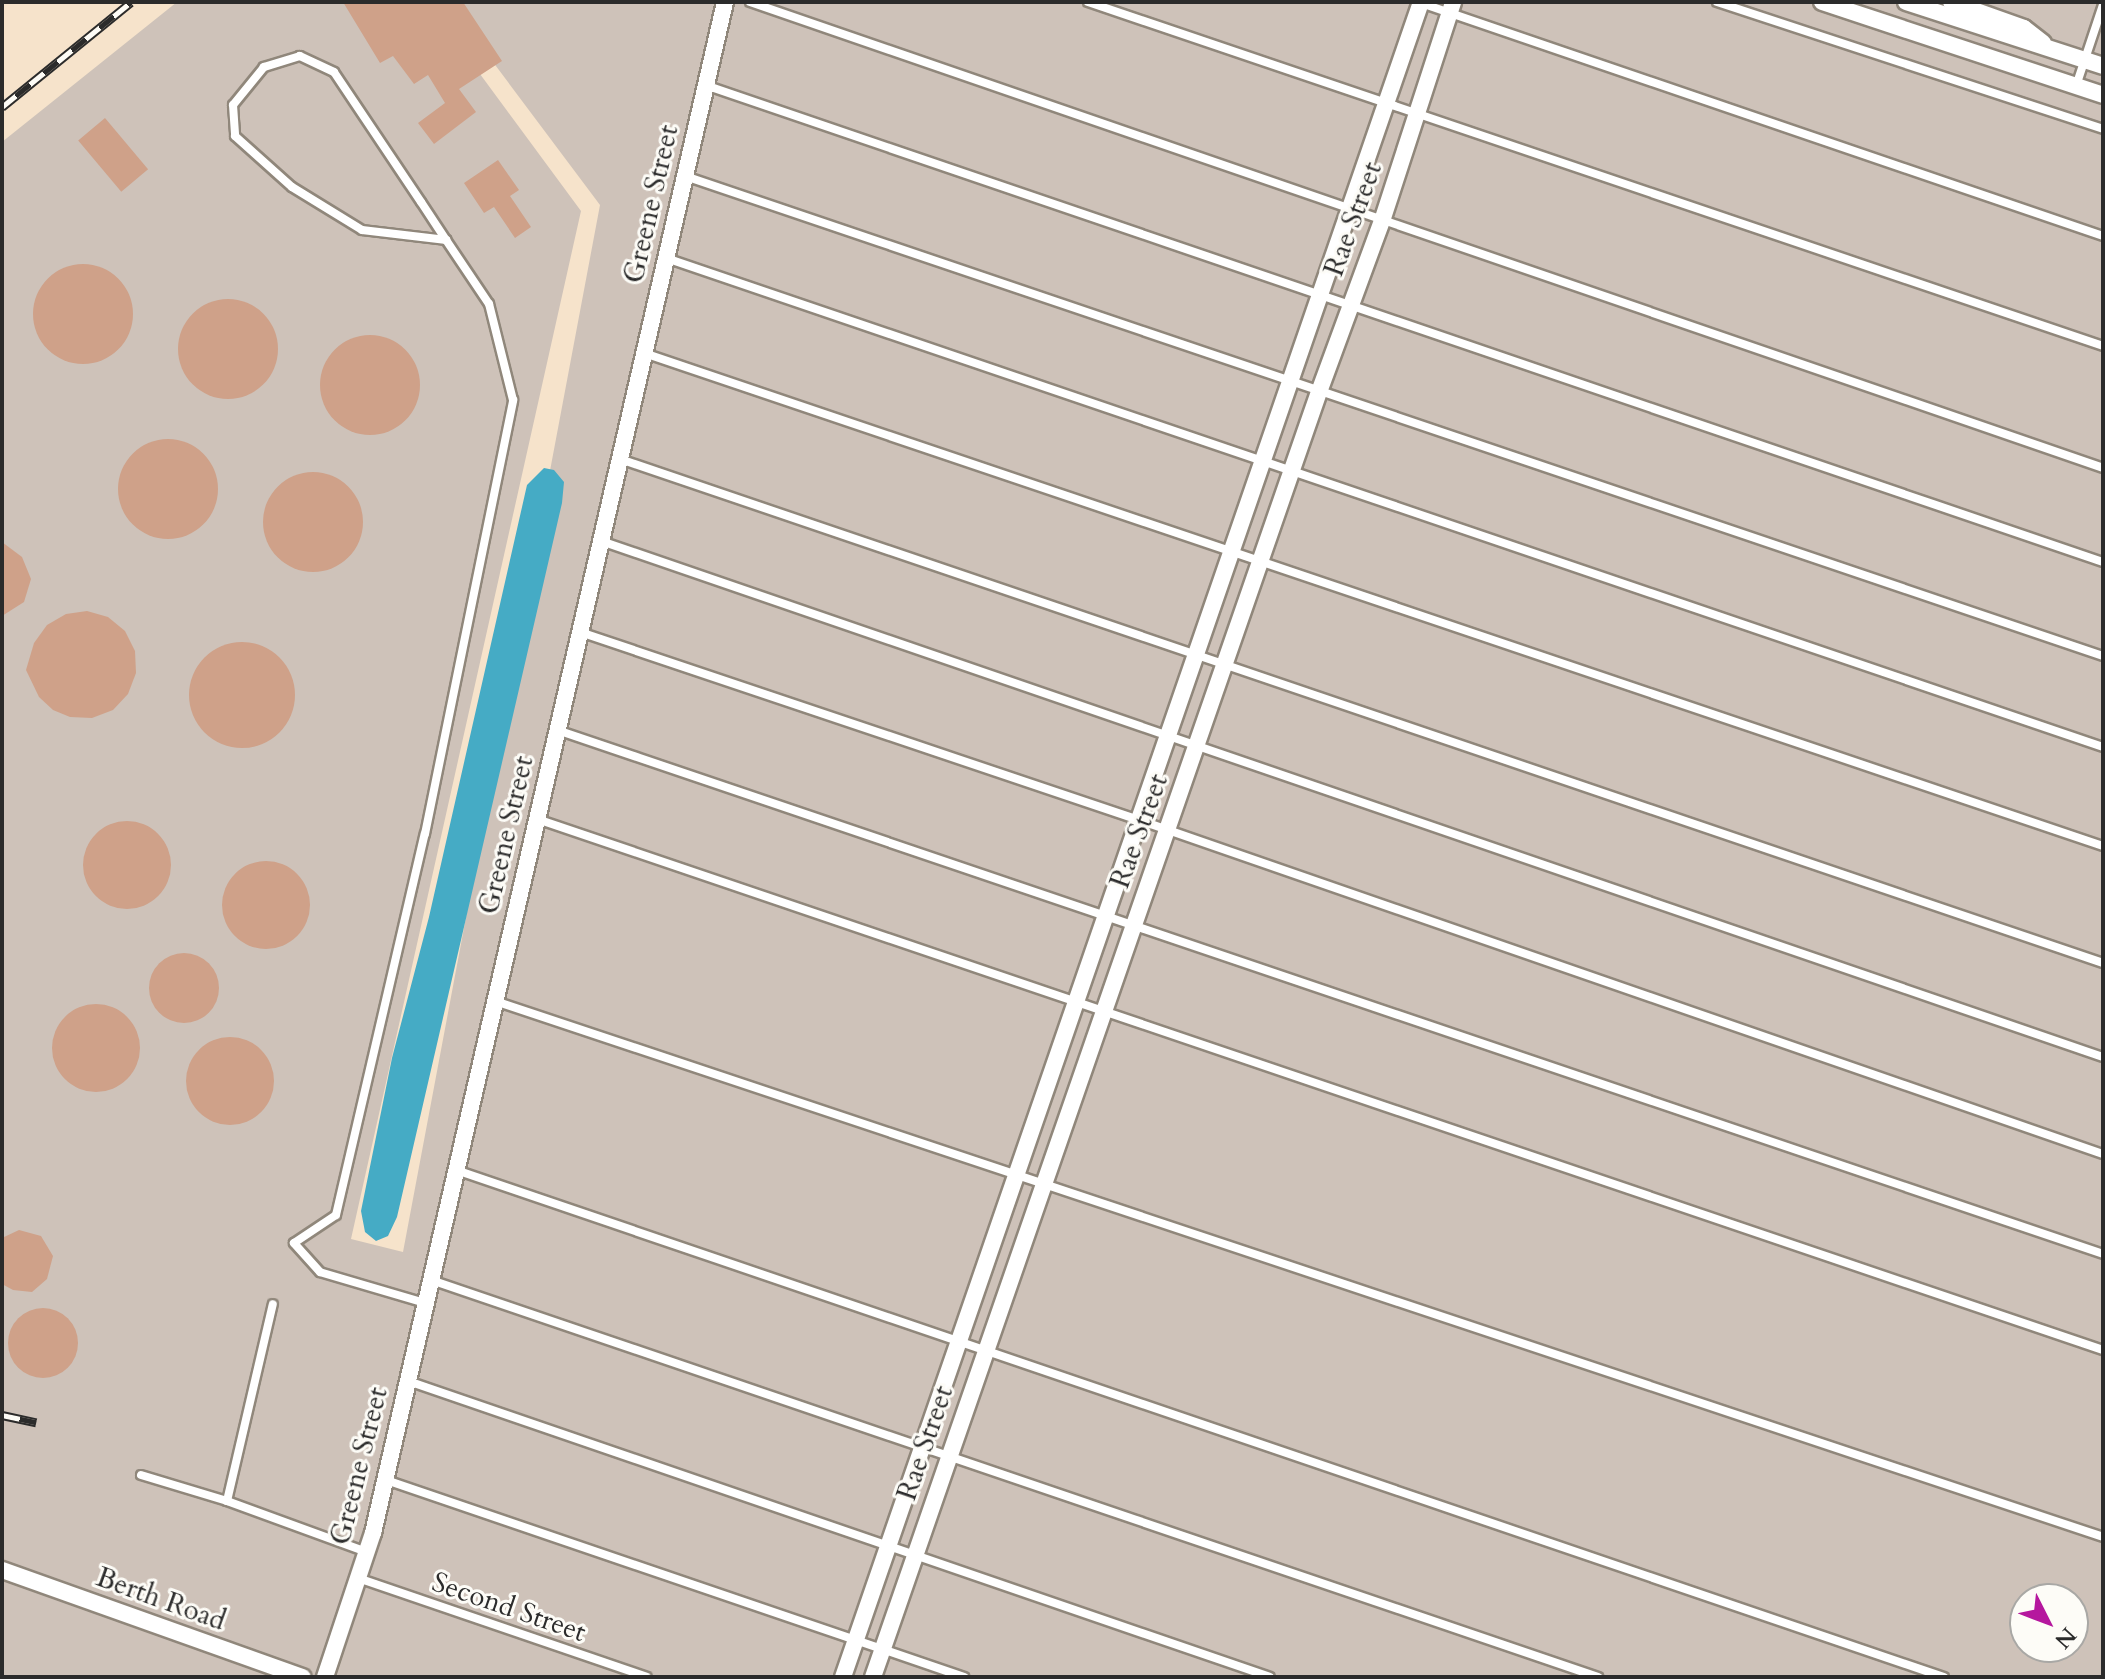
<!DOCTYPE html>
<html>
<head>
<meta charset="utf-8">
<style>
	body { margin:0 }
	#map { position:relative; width:2105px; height:1679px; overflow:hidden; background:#f6e3cb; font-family:Cardo,serif }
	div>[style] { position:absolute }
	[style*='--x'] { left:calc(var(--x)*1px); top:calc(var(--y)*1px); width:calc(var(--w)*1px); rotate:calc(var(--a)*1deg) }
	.industrial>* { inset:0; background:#cec2b9 }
	.water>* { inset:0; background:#45abc5 }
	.building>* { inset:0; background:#cfa189; transform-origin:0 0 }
	.round { border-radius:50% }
	.roads { filter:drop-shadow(2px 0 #90877b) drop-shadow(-2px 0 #90877b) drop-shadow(0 2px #90877b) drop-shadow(0 -2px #90877b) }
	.lane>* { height:8px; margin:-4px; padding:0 4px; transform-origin:4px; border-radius:4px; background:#fff }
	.street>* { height:16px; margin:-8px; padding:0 8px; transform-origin:8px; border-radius:8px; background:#fff }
	.rail>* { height:9px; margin-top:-4.5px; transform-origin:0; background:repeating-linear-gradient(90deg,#fdfcf7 0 18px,#2b2b2b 0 36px); box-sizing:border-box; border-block:2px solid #2b2b2b }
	span { translate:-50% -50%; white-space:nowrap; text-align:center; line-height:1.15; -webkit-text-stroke:6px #fdfcf7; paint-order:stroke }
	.street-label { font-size:28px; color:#2b2b2b }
	.frame { position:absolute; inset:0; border:4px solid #2b2b2b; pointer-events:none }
	.north { position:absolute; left:2009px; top:1583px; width:80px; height:80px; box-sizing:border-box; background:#fdfcf7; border:2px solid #a9a8a5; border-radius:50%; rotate:132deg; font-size:22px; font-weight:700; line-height:32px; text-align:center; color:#2b2b2b }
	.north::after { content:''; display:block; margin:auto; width:28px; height:36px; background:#b5179e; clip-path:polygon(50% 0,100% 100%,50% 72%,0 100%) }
</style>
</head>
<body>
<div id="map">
	<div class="industrial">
		<div style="clip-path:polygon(evenodd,177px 2px,427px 2px,581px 211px,351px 1239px,403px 1252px,600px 205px,448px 2px,2103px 2px,2103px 1677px,2px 1677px,2px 142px,177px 2px,2025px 1599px,2073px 1599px,2073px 1647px,2025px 1647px,2025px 1599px)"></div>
	</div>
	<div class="water">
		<div style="clip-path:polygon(544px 468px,554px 470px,564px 482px,562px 503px,397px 1217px,388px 1236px,376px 1241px,365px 1232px,361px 1211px,392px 1058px,429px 917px,527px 485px)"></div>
	</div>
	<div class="building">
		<div style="clip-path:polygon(343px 2px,463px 2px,502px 61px,459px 89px,476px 112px,434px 144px,418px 123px,445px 103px,428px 75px,414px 84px,393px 56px,380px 63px)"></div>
		<div style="left:105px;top:118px;width:67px;height:35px;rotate:50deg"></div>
		<div style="clip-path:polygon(498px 160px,519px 190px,510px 196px,531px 227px,515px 238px,494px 207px,484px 213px,464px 183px)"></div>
		<div class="round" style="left:33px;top:264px;width:100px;height:100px"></div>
		<div class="round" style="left:178px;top:299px;width:100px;height:100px"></div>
		<div class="round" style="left:320px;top:335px;width:100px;height:100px"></div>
		<div class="round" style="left:118px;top:439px;width:100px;height:100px"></div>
		<div class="round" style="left:263px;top:472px;width:100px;height:100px"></div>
		<div style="clip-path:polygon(2px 542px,22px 557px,31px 579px,24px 602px,2px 616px)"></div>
		<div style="clip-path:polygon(87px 611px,108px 617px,125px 631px,135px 651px,136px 673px,128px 694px,113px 710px,92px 718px,70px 717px,53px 710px,39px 697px,26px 670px,34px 643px,47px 625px,66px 614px)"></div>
		<div class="round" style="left:189px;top:642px;width:106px;height:106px"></div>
		<div class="round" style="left:83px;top:821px;width:88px;height:88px"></div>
		<div class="round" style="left:222px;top:861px;width:88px;height:88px"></div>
		<div class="round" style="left:149px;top:953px;width:70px;height:70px"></div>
		<div class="round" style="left:52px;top:1004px;width:88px;height:88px"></div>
		<div class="round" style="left:186px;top:1037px;width:88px;height:88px"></div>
		<div style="clip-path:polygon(19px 1230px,41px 1236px,53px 1256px,47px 1279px,32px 1292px,13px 1290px,2px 1284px,2px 1238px)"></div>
		<div class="round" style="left:8px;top:1308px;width:70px;height:70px"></div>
	</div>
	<div class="roads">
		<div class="lane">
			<div style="--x:750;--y:2;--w:1431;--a:19"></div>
			<div style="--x:1088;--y:2;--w:1072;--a:18.72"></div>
			<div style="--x:1418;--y:2;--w:724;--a:18.86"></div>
			<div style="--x:1717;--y:2;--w:406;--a:18.2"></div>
			<div style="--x:705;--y:85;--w:1477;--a:18.84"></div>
			<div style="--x:2076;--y:86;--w:85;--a:-71.6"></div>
			<div style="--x:685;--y:176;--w:1497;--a:18.7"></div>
			<div style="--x:666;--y:258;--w:1518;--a:18.79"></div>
			<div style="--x:644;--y:353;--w:1540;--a:18.67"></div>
			<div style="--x:620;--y:459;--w:1566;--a:18.77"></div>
			<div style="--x:601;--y:541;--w:1588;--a:18.96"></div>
			<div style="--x:580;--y:632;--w:590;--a:18.59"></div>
			<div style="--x:1139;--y:820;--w:1020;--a:19.11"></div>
			<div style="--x:557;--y:730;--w:1632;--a:18.72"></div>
			<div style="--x:537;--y:819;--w:1654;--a:18.73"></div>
			<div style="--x:495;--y:1001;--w:1695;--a:18.43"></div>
			<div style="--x:456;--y:1170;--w:1572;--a:18.82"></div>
			<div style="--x:431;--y:1280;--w:1233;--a:18.79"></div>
			<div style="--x:425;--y:1303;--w:109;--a:-163.6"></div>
			<div style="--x:320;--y:1272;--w:39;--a:-132"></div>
			<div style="--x:294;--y:1243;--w:50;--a:-33.7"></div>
			<div style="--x:336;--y:1215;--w:391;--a:-76.9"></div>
			<div style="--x:425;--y:834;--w:443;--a:-78.5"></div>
			<div style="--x:513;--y:400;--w:99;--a:-104"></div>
			<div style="--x:489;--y:304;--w:77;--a:-123.9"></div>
			<div style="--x:446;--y:240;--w:45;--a:-123.3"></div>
			<div style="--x:421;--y:202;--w:156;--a:-123.8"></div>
			<div style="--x:334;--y:72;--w:38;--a:-155"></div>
			<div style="--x:300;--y:56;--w:38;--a:163"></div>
			<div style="--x:264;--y:67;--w:49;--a:129.2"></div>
			<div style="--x:233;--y:105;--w:31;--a:86"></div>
			<div style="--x:235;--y:136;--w:76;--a:41.8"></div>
			<div style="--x:292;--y:187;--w:82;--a:31.6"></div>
			<div style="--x:362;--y:230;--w:85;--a:6.8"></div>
			<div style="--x:408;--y:1381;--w:911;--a:18.95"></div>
			<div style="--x:141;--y:1475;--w:90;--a:16.8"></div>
			<div style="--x:227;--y:1501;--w:148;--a:20.1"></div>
			<div style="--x:386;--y:1480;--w:611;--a:18.82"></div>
			<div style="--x:227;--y:1501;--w:202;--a:-76.9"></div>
			<div style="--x:358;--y:1578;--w:305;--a:18.9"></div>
		</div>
		<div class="street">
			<div style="--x:1822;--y:2;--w:296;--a:18.3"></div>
			<div style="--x:1906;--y:2;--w:207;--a:18"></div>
			<div style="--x:1951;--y:2;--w:77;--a:19.6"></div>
			<div style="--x:2024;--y:28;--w:24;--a:38"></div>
			<div style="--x:2;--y:1570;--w:319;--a:19.6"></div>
			<div style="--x:325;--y:1677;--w:152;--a:-71.6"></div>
			<div style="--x:373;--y:1533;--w:1571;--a:-77.05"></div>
			<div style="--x:843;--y:1677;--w:1772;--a:-70.96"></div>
			<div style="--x:873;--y:1677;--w:1360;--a:-70.86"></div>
			<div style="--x:1319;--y:392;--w:185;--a:-69.8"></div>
			<div style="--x:1383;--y:218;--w:227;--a:-72"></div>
		</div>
	</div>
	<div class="rail">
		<div style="--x:2;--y:107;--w:166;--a:-39.1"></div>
		<div style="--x:2;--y:1415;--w:35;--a:12"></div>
	</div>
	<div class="street-label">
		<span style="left:651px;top:204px;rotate:-77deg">Greene Street</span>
		<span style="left:1353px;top:219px;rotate:-70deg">Rae Street</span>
		<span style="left:1139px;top:831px;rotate:-70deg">Rae Street</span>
		<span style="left:506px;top:835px;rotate:-77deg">Greene Street</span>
		<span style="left:925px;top:1443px;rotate:-71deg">Rae Street</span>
		<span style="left:359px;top:1466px;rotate:-76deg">Greene Street</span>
		<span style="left:161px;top:1599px;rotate:20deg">Berth Road</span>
		<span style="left:509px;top:1607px;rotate:19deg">Second Street</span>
	</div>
	<div class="frame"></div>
	<div class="north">N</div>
</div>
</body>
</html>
